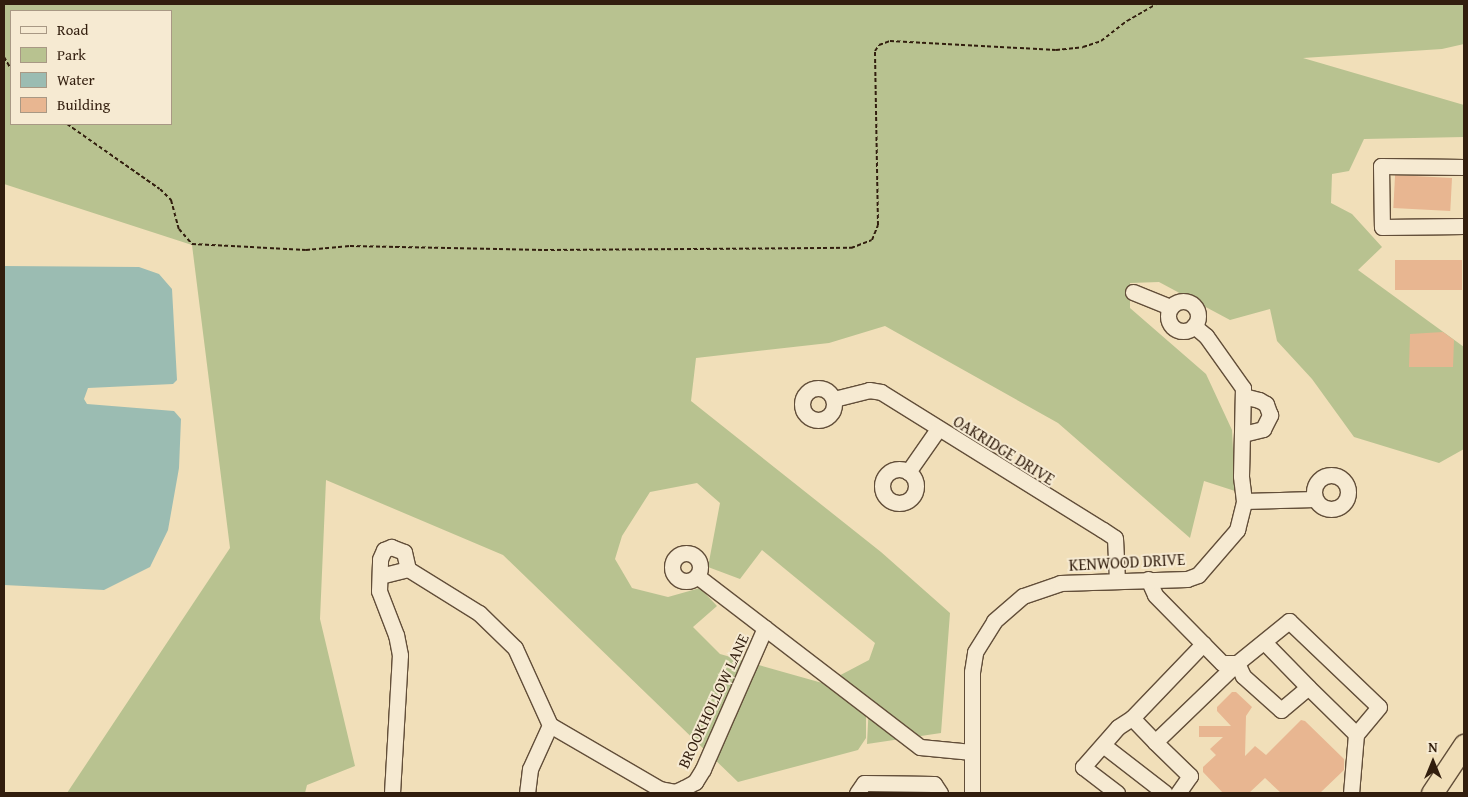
<!DOCTYPE html>
<html>
<head>
<meta charset="utf-8">
<style>
	body { margin:0 }
	#map { position:relative; width:1468px; height:797px; overflow:hidden; background:#f1dfb9; font-family:"Gentium Book Plus",serif }
	div>[style] { position:absolute }
	[style*='--x'] { left:calc(var(--x)*1px); top:calc(var(--y)*1px); width:calc(var(--w)*1px); rotate:calc(var(--a)*1deg) }
	.green>* { inset:0; background:#b8c290 }
	.water>* { inset:0; background:#9bbcb2 }
	.building>* { inset:0; background:#e8b691; transform-origin:0 0 }
	.path>* { height:2px; margin-top:-1px; transform-origin:0; background:repeating-linear-gradient(90deg,#321e0e 0 4px,transparent 0 6.5px) }
	.roads { filter:drop-shadow(1px 0 #624e39) drop-shadow(-1px 0 #624e39) drop-shadow(0 1px #624e39) drop-shadow(0 -1px #624e39) }
	.minor>* { height:15px; margin:-7.5px; padding:0 7.5px; transform-origin:7.5px; border-radius:7.5px; background:#f6ead2 }
	.minor>.ring { margin:-7.5px; padding:0; box-sizing:content-box; background:none; border:15px solid #f6ead2; border-radius:50% }
	.highway>* { height:21px; margin:-10.5px; padding:0 10.5px; transform-origin:10.5px; border-radius:10.5px; background:#f1dfb9 }
	span { translate:-50% -50%; white-space:nowrap; text-align:center; line-height:1.15; -webkit-text-stroke:4px #f6ead2; paint-order:stroke }
	.street-label { font-size:16px; color:#321e0e }
	.frame { position:absolute; inset:0; border:5px solid #321e0e; pointer-events:none }
	.legend { position:absolute; left:10px; top:10px; width:162px; height:115px; box-sizing:border-box; background:#f6ead2; border:1px solid #a89884; margin:0; padding:6px 9px; list-style:none; font-size:15px; color:#321e0e }
	.legend li { display:flex; align-items:center; gap:10px; height:25px }
	.legend b { width:25px; border:1px solid #a89884 }
	.north { position:absolute; left:1408px; top:737px; width:50px; height:50px; -webkit-text-stroke:4px #f6ead2; paint-order:stroke; rotate:0deg; font-size:14px; font-weight:700; line-height:20px; text-align:center; color:#321e0e }
	.north::after { content:''; display:block; margin:auto; width:18px; height:22px; background:#321e0e; clip-path:polygon(50% 0,100% 100%,50% 72%,0 100%) }
</style>
</head>
<body>
<div id="map">
	<div class="green">
		<div style="clip-path:polygon(evenodd,4px 4px,1464px 4px,1464px 44px,1442px 49px,1303px 58px,1464px 105px,1464px 137px,1364px 139px,1349px 171px,1332px 174px,1331px 203px,1352px 214px,1382px 247px,1358px 270px,1464px 347px,1464px 449px,1439px 463px,1354px 437px,1312px 379px,1277px 341px,1270px 309px,1230px 320px,1159px 282px,1130px 283px,1130px 308px,1206px 374px,1232px 430px,1235px 491px,1204px 481px,1190px 538px,1058px 423px,885px 326px,829px 343px,696px 358px,691px 401px,881px 552px,950px 613px,941px 733px,867px 744px,869px 703px,831px 680px,869px 660px,875px 643px,762px 550px,740px 579px,708px 567px,720px 503px,697px 483px,650px 492px,622px 536px,615px 559px,632px 588px,668px 597px,700px 588px,717px 606px,693px 627px,720px 654px,840px 688px,866px 713px,866px 738px,858px 750px,738px 782px,503px 555px,326px 480px,320px 619px,355px 766px,307px 785px,305px 793px,67px 793px,230px 548px,192px 245px,4px 184px,4px 4px,11px 11px,171px 11px,171px 124px,11px 124px,11px 11px)"></div>
	</div>
	<div class="water">
		<div style="clip-path:polygon(4px 266px,139px 267px,159px 274px,172px 289px,177px 380px,173px 384px,88px 388px,84px 399px,87px 404px,174px 411px,181px 419px,179px 468px,168px 530px,150px 567px,104px 590px,4px 585px)"></div>
	</div>
	<div class="building">
		<div style="left:1452px;top:178px;width:33px;height:57px;rotate:93deg"></div>
		<div style="left:1395px;top:260px;width:67px;height:30px"></div>
		<div style="clip-path:polygon(1443px 332px,1454px 340px,1453px 367px,1409px 367px,1410px 334px)"></div>
		<div style="clip-path:polygon(1232px 692px,1236px 692px,1252px 707px,1246px 716px,1245px 756px,1255px 746px,1266px 755px,1301px 720px,1305px 721px,1344px 759px,1344px 770px,1320px 793px,1281px 793px,1265px 778px,1249px 793px,1223px 793px,1203px 772px,1203px 767px,1216px 755px,1210px 749px,1223px 737px,1199px 737px,1199px 726px,1231px 726px,1217px 711px,1217px 707px)"></div>
	</div>
	<div class="path">
		<div style="--x:4;--y:57;--w:14;--a:60"></div>
		<div style="--x:67;--y:124;--w:113;--a:35"></div>
		<div style="--x:160;--y:189;--w:16;--a:45"></div>
		<div style="--x:171;--y:200;--w:30;--a:75"></div>
		<div style="--x:179;--y:229;--w:20;--a:49"></div>
		<div style="--x:192;--y:244;--w:114;--a:3"></div>
		<div style="--x:306;--y:250;--w:44;--a:-5.2"></div>
		<div style="--x:350;--y:246;--w:194;--a:1.2"></div>
		<div style="--x:544;--y:250;--w:307;--a:-0.4"></div>
		<div style="--x:851;--y:248;--w:22;--a:-21"></div>
		<div style="--x:872;--y:240;--w:16;--a:-68"></div>
		<div style="--x:878;--y:225;--w:174;--a:-91"></div>
		<div style="--x:875;--y:51;--w:7;--a:-56"></div>
		<div style="--x:879;--y:45;--w:12;--a:-20"></div>
		<div style="--x:890;--y:41;--w:166;--a:3.1"></div>
		<div style="--x:1056;--y:50;--w:27;--a:-6"></div>
		<div style="--x:1083;--y:47;--w:19;--a:-18"></div>
		<div style="--x:1101;--y:41;--w:33;--a:-38"></div>
		<div style="--x:1127;--y:21;--w:34;--a:-30"></div>
	</div>
	<div class="roads">
		<div class="minor">
			<div style="--x:1464;--y:167;--w:83;--a:-179.3"></div>
			<div style="--x:1381;--y:166;--w:61;--a:89.1"></div>
			<div style="--x:1382;--y:227;--w:82;--a:-0.7"></div>
			<div style="--x:1133;--y:292;--w:40;--a:22"></div>
			<div class="ring" style="left:1168px;top:301px;width:15px;height:15px"></div>
			<div class="ring" style="left:802px;top:388px;width:17px;height:17px"></div>
			<div style="--x:834;--y:399;--w:36;--a:-14"></div>
			<div style="--x:869;--y:390;--w:12;--a:9"></div>
			<div style="--x:881;--y:392;--w:261;--a:31.9"></div>
			<div style="--x:1103;--y:530;--w:14;--a:34"></div>
			<div style="--x:1115;--y:538;--w:42;--a:87.3"></div>
			<div style="--x:1243;--y:434;--w:21;--a:-14"></div>
			<div style="--x:1263;--y:429;--w:16;--a:-63"></div>
			<div style="--x:1270;--y:415;--w:12;--a:-110"></div>
			<div style="--x:1266;--y:404;--w:8;--a:-150"></div>
			<div style="--x:1259;--y:400;--w:16;--a:-166"></div>
			<div class="ring" style="left:882px;top:469px;width:19px;height:19px"></div>
			<div style="--x:908;--y:472;--w:52;--a:-55.1"></div>
			<div class="ring" style="left:1314px;top:475px;width:19px;height:19px"></div>
			<div style="--x:1244;--y:501;--w:71;--a:-1.6"></div>
			<div class="ring" style="left:672px;top:553px;width:13px;height:13px"></div>
			<div style="--x:380;--y:576;--w:29;--a:-14"></div>
			<div style="--x:697;--y:576;--w:281;--a:37.5"></div>
			<div style="--x:920;--y:747;--w:52;--a:5.5"></div>
			<div style="--x:1148;--y:579;--w:17;--a:66"></div>
			<div style="--x:1155;--y:595;--w:95;--a:45.4"></div>
			<div style="--x:1222;--y:663;--w:15;--a:0"></div>
			<div style="--x:1237;--y:663;--w:67;--a:-38.9"></div>
			<div style="--x:1289;--y:621;--w:124;--a:43.7"></div>
			<div style="--x:1379;--y:707;--w:35;--a:130"></div>
			<div style="--x:1356;--y:734;--w:59;--a:94.8"></div>
			<div style="--x:1308;--y:687;--w:67;--a:44.4"></div>
			<div style="--x:1132;--y:718;--w:33;--a:46"></div>
			<div style="--x:550;--y:725;--w:127;--a:30.2"></div>
			<div style="--x:660;--y:789;--w:15;--a:11"></div>
			<div style="--x:675;--y:792;--w:10;--a:-24"></div>
			<div style="--x:684;--y:788;--w:13;--a:-29"></div>
			<div style="--x:695;--y:782;--w:15;--a:-58"></div>
			<div style="--x:703;--y:769;--w:154;--a:-66.3"></div>
			<div style="--x:1103;--y:745;--w:78;--a:37.7"></div>
			<div style="--x:392;--y:793;--w:138;--a:-86.7"></div>
			<div style="--x:400;--y:655;--w:20;--a:-101"></div>
			<div style="--x:396;--y:635;--w:47;--a:-111.1"></div>
			<div style="--x:379;--y:591;--w:32;--a:-88"></div>
			<div style="--x:380;--y:559;--w:10;--a:-66"></div>
			<div style="--x:384;--y:550;--w:8;--a:-23"></div>
			<div style="--x:391;--y:547;--w:14;--a:21"></div>
			<div style="--x:404;--y:552;--w:17;--a:77"></div>
			<div style="--x:408;--y:569;--w:84;--a:31.8"></div>
			<div style="--x:479;--y:613;--w:50;--a:44.2"></div>
			<div style="--x:515;--y:648;--w:85;--a:65.6"></div>
			<div style="--x:550;--y:725;--w:48;--a:114.4"></div>
			<div style="--x:530;--y:769;--w:24;--a:97"></div>
			<div style="--x:857;--y:793;--w:12;--a:-55"></div>
			<div style="--x:864;--y:783;--w:70;--a:0.8"></div>
			<div style="--x:934;--y:784;--w:11;--a:56"></div>
			<div style="--x:972;--y:793;--w:121;--a:-90"></div>
			<div style="--x:972;--y:672;--w:20;--a:-81"></div>
			<div style="--x:975;--y:652;--w:36;--a:-58"></div>
			<div style="--x:994;--y:621;--w:38;--a:-41"></div>
			<div style="--x:1023;--y:596;--w:39;--a:-19"></div>
			<div style="--x:1060;--y:583;--w:127;--a:-1.8"></div>
			<div style="--x:1187;--y:579;--w:12;--a:-20"></div>
			<div style="--x:1198;--y:575;--w:60;--a:-49.1"></div>
			<div style="--x:1237;--y:530;--w:30;--a:-76"></div>
			<div style="--x:1244;--y:501;--w:25;--a:-97"></div>
			<div style="--x:1241;--y:476;--w:88;--a:-88.7"></div>
			<div style="--x:1243;--y:388;--w:64;--a:-125.4"></div>
			<div style="--x:1206;--y:336;--w:16;--a:-140"></div>
			<div style="--x:1117;--y:793;--w:43;--a:-142.6"></div>
			<div style="--x:1083;--y:767;--w:53;--a:-48.8"></div>
			<div style="--x:1118;--y:727;--w:17;--a:-33"></div>
			<div style="--x:1132;--y:718;--w:103;--a:-46.2"></div>
			<div style="--x:1178;--y:793;--w:21;--a:-55"></div>
			<div style="--x:1190;--y:776;--w:49;--a:-135.8"></div>
			<div style="--x:1155;--y:742;--w:114;--a:-43.9"></div>
			<div style="--x:1237;--y:663;--w:14;--a:65"></div>
			<div style="--x:1243;--y:676;--w:51;--a:41.8"></div>
			<div style="--x:1281;--y:710;--w:35;--a:-40"></div>
			<div style="--x:1308;--y:687;--w:62;--a:-134.3"></div>
		</div>
		<div class="highway">
			<div style="--x:1432;--y:793;--w:58;--a:-56.3"></div>
		</div>
	</div>
	<div class="street-label">
		<span style="left:1004px;top:450px;rotate:32deg">OAKRIDGE DRIVE</span>
		<span style="left:1127px;top:562px;rotate:-3deg">KENWOOD DRIVE</span>
		<span style="left:713px;top:701px;rotate:-65deg">BROOKHOLLOW LANE</span>
	</div>
	<div class="frame"></div>
	<ul class="legend">
	<li><b style="height:6px;background:#f6ead2"></b>Road</li>
	<li><b style="height:14px;background:#b8c290"></b>Park</li>
	<li><b style="height:14px;background:#9bbcb2"></b>Water</li>
	<li><b style="height:14px;background:#e8b691"></b>Building</li>
	</ul>
	<div class="north">N</div>
</div>
</body>
</html>
